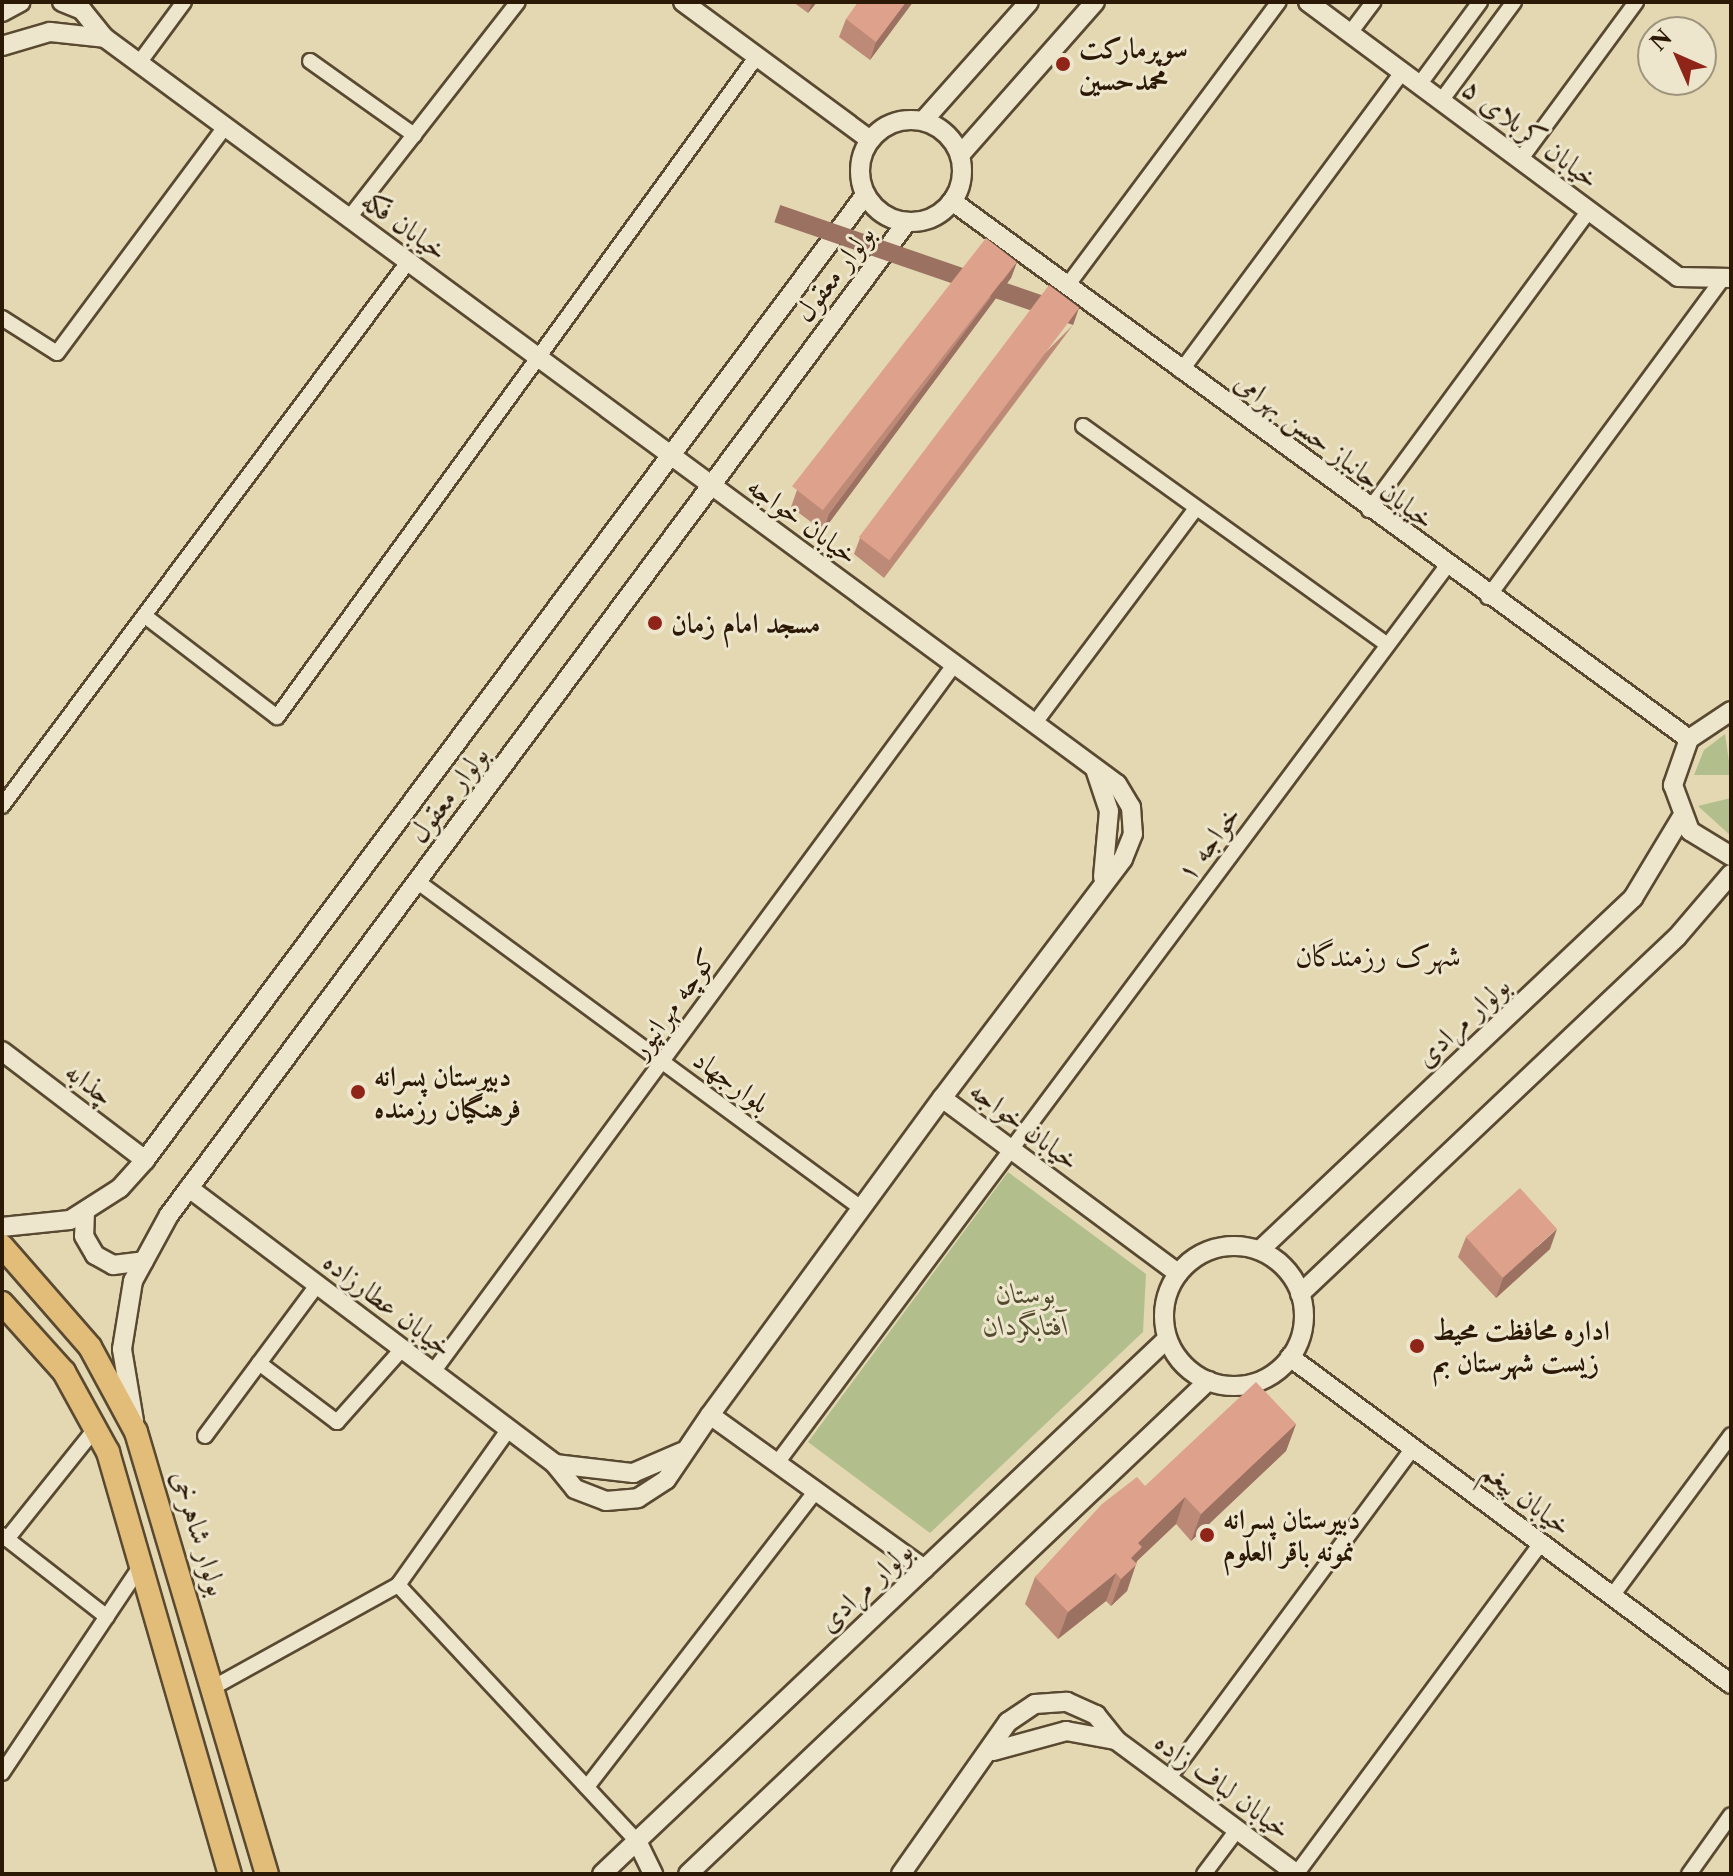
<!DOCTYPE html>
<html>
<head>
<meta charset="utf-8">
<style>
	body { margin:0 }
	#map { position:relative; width:1733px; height:1876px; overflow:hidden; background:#e3d8b2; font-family:"Libre Caslon Text",Amiri,serif }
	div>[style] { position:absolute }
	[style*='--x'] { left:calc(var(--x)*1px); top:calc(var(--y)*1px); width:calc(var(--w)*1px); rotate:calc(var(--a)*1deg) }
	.green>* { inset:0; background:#b2bf8d }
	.roads { filter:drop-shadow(2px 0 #594931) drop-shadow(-2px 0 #594931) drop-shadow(0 2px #594931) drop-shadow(0 -2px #594931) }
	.minor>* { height:14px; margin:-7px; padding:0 7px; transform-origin:7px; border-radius:7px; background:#ede6cd }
	.tertiary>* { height:18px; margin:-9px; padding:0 9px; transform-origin:9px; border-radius:9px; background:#ede6cd }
	.tertiary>.ring { margin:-9px; padding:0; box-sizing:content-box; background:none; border:18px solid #ede6cd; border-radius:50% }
	.primary>* { height:22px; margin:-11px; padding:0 11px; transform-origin:11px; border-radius:11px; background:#e2bc79 }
	.wall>* { inset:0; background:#be8a78 }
	.shaded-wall>* { inset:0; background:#9b7162; transform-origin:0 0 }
	.building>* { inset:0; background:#dda18c; transform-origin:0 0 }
	.dots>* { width:22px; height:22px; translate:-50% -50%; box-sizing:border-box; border:4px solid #ede6cd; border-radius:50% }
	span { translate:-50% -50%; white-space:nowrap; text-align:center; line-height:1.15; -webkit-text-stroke:6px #ede6cd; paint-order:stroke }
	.poi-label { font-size:28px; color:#2b1906; font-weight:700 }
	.left { translate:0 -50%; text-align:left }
	.street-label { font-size:28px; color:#2b1906 }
	.park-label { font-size:28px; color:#544b2e; font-style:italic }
	.neighbourhood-label { font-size:30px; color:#2b1906 }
	.frame { position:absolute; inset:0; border:4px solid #2b1906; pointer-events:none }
	.north { position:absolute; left:1637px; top:16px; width:80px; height:80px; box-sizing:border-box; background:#ede6cd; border:2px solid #9f947d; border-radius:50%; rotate:315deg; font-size:22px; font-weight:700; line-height:32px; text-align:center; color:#2b1906 }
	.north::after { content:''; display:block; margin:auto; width:28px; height:36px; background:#8f2418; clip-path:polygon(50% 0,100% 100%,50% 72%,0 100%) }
</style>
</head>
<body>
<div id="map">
	<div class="green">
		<div style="clip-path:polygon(1725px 734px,1731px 775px,1694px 775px,1704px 750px)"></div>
		<div style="clip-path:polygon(1731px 798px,1731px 836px,1698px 806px)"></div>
		<div style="clip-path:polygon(1008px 1172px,1146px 1274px,1143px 1332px,930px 1533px,808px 1442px)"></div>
	</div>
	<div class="roads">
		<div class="minor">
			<div style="--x:1350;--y:33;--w:39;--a:-53"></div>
			<div style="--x:310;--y:61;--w:128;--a:35.4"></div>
			<div style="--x:139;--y:63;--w:76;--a:-53.6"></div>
			<div style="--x:1419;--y:85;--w:103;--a:-53.7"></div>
			<div style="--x:1441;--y:101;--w:123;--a:-53.6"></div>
			<div style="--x:1520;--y:160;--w:196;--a:-53.7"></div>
			<div style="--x:349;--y:218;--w:274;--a:-52"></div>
			<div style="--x:1067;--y:286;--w:354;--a:-53.3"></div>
			<div style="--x:2;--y:318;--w:65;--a:32.5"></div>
			<div style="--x:57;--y:353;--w:282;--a:-53.4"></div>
			<div style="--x:1181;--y:371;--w:372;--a:-53.5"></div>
			<div style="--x:1083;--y:426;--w:375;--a:35.7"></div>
			<div style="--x:1369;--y:510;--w:371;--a:-53.7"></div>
			<div style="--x:1488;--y:597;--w:393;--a:-53.6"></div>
			<div style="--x:145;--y:616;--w:166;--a:37.4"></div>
			<div style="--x:277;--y:717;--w:817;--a:-54.01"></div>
			<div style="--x:1034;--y:724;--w:270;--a:-53.1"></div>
			<div style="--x:2;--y:806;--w:679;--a:-53.27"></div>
			<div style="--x:418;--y:882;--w:550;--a:36.35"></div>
			<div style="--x:259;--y:1363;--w:98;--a:37.1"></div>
			<div style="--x:337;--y:1422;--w:98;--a:-48.3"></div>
			<div style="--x:433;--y:1372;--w:878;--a:-53.61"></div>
			<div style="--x:205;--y:1436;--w:188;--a:-53.4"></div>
			<div style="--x:777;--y:1463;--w:1118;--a:-53.25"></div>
			<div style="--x:2;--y:1535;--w:133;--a:38"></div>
			<div style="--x:7;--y:1539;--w:141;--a:-51.3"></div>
			<div style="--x:398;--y:1585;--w:350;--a:47"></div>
			<div style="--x:1612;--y:1596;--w:200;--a:-53.5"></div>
			<div style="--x:214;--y:1687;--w:210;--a:-29"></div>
			<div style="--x:398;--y:1585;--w:191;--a:-54.6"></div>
			<div style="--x:2;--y:1773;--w:252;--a:-56.2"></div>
			<div style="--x:1168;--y:1779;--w:412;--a:-53.5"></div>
			<div style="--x:587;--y:1787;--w:374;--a:-52.3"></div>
			<div style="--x:1297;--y:1873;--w:410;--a:-53.5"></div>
			<div style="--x:1204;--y:1874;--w:55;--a:-53.1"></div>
			<div style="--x:1689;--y:1874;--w:72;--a:-54.6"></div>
		</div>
		<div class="tertiary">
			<div style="--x:62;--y:2;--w:22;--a:22"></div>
			<div style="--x:82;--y:10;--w:36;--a:51"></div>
			<div style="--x:105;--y:38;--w:1257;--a:36.4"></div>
			<div style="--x:1117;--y:784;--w:27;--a:59"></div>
			<div style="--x:1131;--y:807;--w:27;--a:86"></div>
			<div style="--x:1133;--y:834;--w:27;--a:112"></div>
			<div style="--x:1123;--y:859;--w:300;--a:127.1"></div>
			<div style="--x:942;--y:1098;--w:294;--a:36.6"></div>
			<div style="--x:683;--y:2;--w:232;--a:36.4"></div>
			<div style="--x:1308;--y:2;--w:461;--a:36.6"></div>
			<div style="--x:1678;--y:277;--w:53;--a:1.1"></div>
			<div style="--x:2;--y:12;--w:21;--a:-28"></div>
			<div style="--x:2;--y:46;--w:50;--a:-16.3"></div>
			<div style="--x:50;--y:32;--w:55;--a:6.2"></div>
			<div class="ring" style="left:860px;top:120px;width:84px;height:84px"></div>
			<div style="--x:923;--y:121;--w:159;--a:-48.3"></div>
			<div style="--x:960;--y:155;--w:204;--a:-48.6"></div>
			<div style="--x:952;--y:201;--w:912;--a:36.13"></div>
			<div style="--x:1731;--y:711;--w:50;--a:146.3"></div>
			<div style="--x:1689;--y:739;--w:49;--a:109.2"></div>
			<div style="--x:1673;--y:785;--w:49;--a:69.7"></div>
			<div style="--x:1690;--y:831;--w:48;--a:31.4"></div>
			<div style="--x:1095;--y:769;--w:44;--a:71.6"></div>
			<div style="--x:1109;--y:811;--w:66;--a:95.2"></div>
			<div style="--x:2;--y:1051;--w:180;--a:37.3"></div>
			<div style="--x:189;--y:1188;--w:457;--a:37"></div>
			<div style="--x:554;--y:1463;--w:33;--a:51"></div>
			<div style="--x:575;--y:1489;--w:33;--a:21"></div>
			<div style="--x:606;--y:1501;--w:32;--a:-5"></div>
			<div style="--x:638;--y:1498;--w:33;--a:-33"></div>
			<div style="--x:666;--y:1480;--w:78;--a:-55.9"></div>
			<div style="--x:710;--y:1415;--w:264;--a:35.7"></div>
			<div style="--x:85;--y:1211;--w:25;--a:92"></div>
			<div style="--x:84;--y:1236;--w:22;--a:60"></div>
			<div style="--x:95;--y:1255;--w:21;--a:29"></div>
			<div style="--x:113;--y:1265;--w:31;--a:-7"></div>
			<div style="--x:2;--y:1227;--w:68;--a:-5.9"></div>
			<div style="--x:70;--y:1220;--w:59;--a:-32.6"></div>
			<div style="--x:120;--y:1188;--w:38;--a:-48"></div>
			<div style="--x:145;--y:1160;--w:1204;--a:-53.27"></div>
			<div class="ring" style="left:1164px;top:1246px;width:122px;height:122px"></div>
			<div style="--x:1260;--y:1250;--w:513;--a:-43.34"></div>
			<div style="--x:1633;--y:898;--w:93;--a:-59"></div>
			<div style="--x:1300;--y:1294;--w:519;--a:-43.44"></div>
			<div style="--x:1677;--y:937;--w:83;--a:-49.4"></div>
			<div style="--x:1290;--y:1357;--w:549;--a:36.56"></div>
			<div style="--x:710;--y:1415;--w:393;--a:-53.8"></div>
			<div style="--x:134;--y:1421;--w:73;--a:-99.5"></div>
			<div style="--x:122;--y:1349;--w:69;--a:-80.8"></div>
			<div style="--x:133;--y:1281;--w:75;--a:-61.4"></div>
			<div style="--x:169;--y:1215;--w:1237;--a:-53.38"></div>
			<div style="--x:555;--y:1464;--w:79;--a:6.6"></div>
			<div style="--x:633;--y:1473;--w:53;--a:-23.2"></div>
			<div style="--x:993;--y:1751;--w:76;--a:-15.3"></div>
			<div style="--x:1066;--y:1731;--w:51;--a:10.2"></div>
			<div style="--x:637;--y:1841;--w:37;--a:64"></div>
			<div style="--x:602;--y:1874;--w:778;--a:-43.44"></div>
			<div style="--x:688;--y:1874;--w:717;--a:-43.47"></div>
			<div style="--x:901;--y:1874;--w:186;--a:-54.9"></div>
			<div style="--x:1008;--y:1722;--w:32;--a:-34"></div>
			<div style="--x:1035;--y:1704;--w:32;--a:-4"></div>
			<div style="--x:1067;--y:1702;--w:32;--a:24"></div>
			<div style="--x:1096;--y:1715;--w:32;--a:51"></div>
			<div style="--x:1116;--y:1740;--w:225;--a:36.5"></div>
		</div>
		<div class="primary">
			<div style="--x:2;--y:1246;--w:134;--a:48.9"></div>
			<div style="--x:90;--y:1347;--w:97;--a:61.6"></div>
			<div style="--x:136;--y:1432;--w:461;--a:73.5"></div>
			<div style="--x:2;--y:1303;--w:93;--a:48.1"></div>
			<div style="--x:64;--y:1372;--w:91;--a:61.2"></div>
			<div style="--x:108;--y:1452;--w:439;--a:73.9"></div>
		</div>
	</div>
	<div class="wall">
		<div style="clip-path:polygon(793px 2px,817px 2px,808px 13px)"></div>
		<div style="clip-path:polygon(913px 2px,870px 60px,839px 37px,846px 19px)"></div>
		<div style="clip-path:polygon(1017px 262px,1011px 278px,823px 531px,791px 507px,797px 490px)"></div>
		<div style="clip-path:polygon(1073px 325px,884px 578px,854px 554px,860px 538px)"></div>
		<div style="clip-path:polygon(1466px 1237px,1550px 1249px,1496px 1298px,1458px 1257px)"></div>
		<div style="clip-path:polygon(1296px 1424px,1286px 1451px,1191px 1541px,1176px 1524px,1137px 1561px,1127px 1591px,1111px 1606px,1106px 1601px,1058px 1639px,1025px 1604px,1035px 1577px,1145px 1486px)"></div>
	</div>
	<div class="shaded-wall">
		<div style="clip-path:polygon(812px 2px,817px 2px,808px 13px)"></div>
		<div style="clip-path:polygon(906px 2px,913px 2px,870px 60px,876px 42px)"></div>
		<div style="clip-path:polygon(1017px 262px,1011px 278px,823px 531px,829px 514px)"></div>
		<div style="left:1079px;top:308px;width:18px;height:316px;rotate:109deg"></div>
		<div style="clip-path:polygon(1557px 1229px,1550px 1249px,1496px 1298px,1503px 1278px)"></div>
		<div style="clip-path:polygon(1296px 1424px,1286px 1451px,1191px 1541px,1201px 1514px)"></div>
		<div style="clip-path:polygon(1185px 1497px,1176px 1524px,1137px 1561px,1127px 1591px,1111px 1606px,1121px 1579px,1138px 1543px)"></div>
		<div style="clip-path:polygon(1116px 1573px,1106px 1601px,1058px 1639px,1068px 1612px)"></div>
	</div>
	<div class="building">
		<div style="clip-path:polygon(858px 2px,906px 2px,876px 42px,846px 19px)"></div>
		<div style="left:986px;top:238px;width:39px;height:315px;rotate:38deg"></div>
		<div style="left:1049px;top:285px;width:38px;height:316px;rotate:37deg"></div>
		<div style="left:1520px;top:1188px;width:55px;height:73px;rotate:48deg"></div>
		<div style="clip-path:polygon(1256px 1382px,1296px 1424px,1201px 1514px,1185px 1497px,1138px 1543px,1142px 1547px,1131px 1558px,1137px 1564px,1121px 1579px,1116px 1573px,1068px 1612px,1035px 1577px,1102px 1504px,1137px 1477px,1145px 1486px)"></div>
	</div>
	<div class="dots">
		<div style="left:1063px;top:64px;background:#8f2418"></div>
		<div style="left:655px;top:623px;background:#8f2418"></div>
		<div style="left:358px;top:1092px;background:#8f2418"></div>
		<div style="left:1417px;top:1346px;background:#8f2418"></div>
		<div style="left:1207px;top:1535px;background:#8f2418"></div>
	</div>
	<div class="poi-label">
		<span class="left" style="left:1079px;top:64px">سوپرمارکت<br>محمدحسین</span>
		<span class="left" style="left:671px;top:623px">مسجد امام زمان</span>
		<span class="left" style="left:374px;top:1092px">دبیرستان پسرانه<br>فرهنگیان رزمنده</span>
		<span class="left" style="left:1433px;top:1346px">اداره محافظت محیط<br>زیست شهرستان بم</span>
		<span class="left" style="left:1223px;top:1535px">دبیرستان پسرانه<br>نمونه باقر العلوم</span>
	</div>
	<div class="street-label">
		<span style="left:1531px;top:133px;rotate:37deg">خیابان کربلای ۵</span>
		<span style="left:405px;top:225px;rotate:36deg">خیابان فکه</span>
		<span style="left:834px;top:273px;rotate:-53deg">بولوار معقول</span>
		<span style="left:1335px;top:450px;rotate:37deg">خیابان جانباز حسن بهرامی</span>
		<span style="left:803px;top:520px;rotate:36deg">خیابان خواجه</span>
		<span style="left:448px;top:794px;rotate:-53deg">بولوار معقول</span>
		<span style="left:1208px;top:843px;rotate:-53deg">خواجه ۱</span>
		<span style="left:673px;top:1003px;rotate:-54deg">کوچه مهرانپور</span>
		<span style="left:1462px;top:1021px;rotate:-43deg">بولوار مرادی</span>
		<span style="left:732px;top:1081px;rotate:36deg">بلوارجهاد</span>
		<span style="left:90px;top:1083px;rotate:37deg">چذابه</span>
		<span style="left:1025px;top:1125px;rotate:37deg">خیابان خواجه</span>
		<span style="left:388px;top:1304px;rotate:37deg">خیابان عطارزاده</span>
		<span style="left:1527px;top:1498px;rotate:37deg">خیابان بیغم</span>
		<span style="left:200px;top:1533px;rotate:73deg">بولوار شاهرخی</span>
		<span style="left:865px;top:1586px;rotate:-43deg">بولوار مرادی</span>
		<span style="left:1223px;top:1785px;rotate:36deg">خیابان لباف زاده</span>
	</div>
	<div class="park-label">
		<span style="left:1026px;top:1309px">بوستان<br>آفتابگردان</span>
	</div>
	<div class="neighbourhood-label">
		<span style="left:1378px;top:956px">شهرک رزمندگان</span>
	</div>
	<div class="frame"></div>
	<div class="north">N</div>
</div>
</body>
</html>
